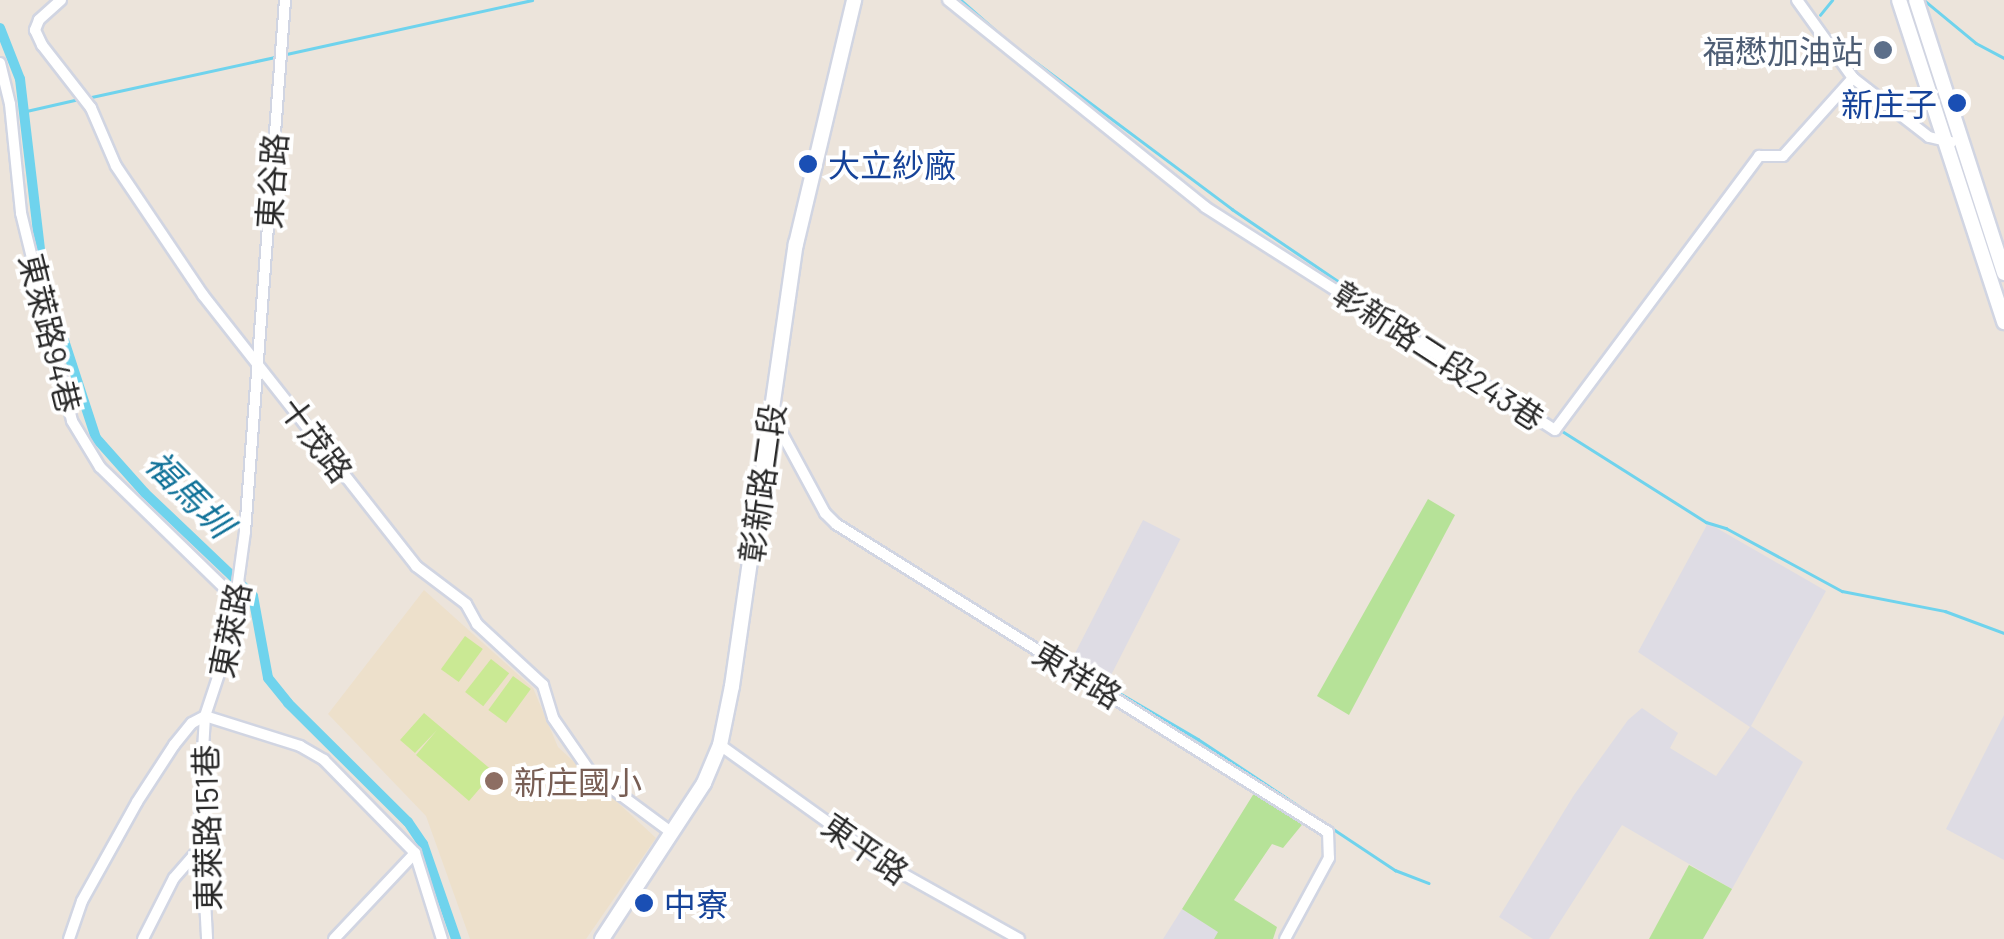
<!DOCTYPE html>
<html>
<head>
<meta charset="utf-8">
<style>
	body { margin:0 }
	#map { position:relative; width:2004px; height:939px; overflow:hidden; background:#ece4db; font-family:Barlow,"Noto Sans TC",sans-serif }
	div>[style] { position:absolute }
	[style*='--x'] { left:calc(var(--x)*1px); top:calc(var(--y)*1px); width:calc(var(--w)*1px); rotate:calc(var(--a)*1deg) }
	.industrial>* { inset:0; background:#dedce4; transform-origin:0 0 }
	.education>* { inset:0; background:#ede0cb }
	.green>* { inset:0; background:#b6e298 }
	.pitch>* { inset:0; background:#cae994; transform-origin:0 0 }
	.stream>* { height:2.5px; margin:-1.25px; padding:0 1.25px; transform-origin:1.25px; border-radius:1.25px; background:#6fd3ed }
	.canal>* { height:10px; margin:-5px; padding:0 5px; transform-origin:5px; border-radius:5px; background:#6fd3ed }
	.roads { filter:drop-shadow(2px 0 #d1d5e2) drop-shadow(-2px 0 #d1d5e2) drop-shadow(0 2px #d1d5e2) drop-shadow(0 -2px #d1d5e2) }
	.street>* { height:10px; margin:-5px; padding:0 5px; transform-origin:5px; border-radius:5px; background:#fff }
	.secondary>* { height:14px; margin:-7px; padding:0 7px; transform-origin:7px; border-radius:7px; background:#fff }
	.dots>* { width:28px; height:28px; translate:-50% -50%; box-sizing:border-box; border:5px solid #fff; border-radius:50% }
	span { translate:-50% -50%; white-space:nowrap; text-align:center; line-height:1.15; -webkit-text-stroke:8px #fff; paint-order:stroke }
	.service-label { font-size:32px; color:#4e5e75 }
	.right { translate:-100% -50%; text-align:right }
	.transit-label { font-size:32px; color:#164399 }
	.left { translate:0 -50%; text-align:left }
	.street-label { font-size:32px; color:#292929 }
	.education-label { font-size:32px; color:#785e54 }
	.water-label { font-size:35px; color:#0f7198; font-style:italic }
</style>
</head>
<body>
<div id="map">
	<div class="industrial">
		<div style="left:1143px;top:520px;width:42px;height:156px;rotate:27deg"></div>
		<div style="clip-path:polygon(1708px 523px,1826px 591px,1751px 726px,1803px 762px,1732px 889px,1622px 825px,1549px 939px,1533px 939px,1499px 917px,1574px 795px,1628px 720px,1642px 708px,1678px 733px,1670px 748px,1716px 776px,1750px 727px,1638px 652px)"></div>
		<div style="clip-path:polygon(2004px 715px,2004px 860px,1946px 829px)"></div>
		<div style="clip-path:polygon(1182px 909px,1219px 932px,1214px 939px,1163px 939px)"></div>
	</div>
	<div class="education">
		<div style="clip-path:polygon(424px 590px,533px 688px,558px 747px,656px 838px,586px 939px,470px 939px,426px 816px,328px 714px)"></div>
	</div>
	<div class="green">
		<div style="clip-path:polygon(1428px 499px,1455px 515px,1349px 715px,1317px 696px)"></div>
		<div style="clip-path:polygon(1261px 782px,1310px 815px,1283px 848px,1272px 844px,1234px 900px,1277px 927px,1273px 939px,1214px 939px,1218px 932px,1182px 909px)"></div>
		<div style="clip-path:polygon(1689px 865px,1732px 889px,1703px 939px,1649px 939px)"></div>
	</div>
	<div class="pitch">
		<div style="left:465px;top:636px;width:22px;height:41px;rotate:36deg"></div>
		<div style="left:491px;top:659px;width:23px;height:42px;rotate:38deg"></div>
		<div style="left:513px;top:676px;width:22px;height:42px;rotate:36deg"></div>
		<div style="clip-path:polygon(424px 713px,494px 772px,469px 801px,416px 755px,437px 730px,415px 753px,400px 740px)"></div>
	</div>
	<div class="stream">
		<div style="--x:961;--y:0;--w:64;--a:41.2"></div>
		<div style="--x:1009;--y:42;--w:279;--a:36.8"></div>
		<div style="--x:1232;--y:209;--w:256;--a:34.2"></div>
		<div style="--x:1924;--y:0;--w:67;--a:39.6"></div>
		<div style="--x:1976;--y:43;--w:32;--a:28"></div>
		<div style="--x:1820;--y:15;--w:19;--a:-51"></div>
		<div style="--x:282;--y:55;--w:256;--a:-12.4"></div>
		<div style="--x:87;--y:98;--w:192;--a:-12.3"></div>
		<div style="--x:22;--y:112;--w:58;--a:-12.8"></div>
		<div style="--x:1559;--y:429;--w:174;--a:32.3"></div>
		<div style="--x:1706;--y:522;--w:21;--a:17"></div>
		<div style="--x:1726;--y:528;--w:132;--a:28.5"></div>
		<div style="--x:1842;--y:591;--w:105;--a:11"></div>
		<div style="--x:1945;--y:611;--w:63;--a:20.4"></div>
		<div style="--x:1036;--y:644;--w:188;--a:30.4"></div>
		<div style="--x:1198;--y:739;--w:237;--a:33.6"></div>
		<div style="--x:1395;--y:870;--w:36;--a:21"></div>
	</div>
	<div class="canal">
		<div style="--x:0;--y:28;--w:55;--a:68.6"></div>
		<div style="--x:20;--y:79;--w:198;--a:83.3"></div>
		<div style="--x:43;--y:276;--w:170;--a:71.9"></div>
		<div style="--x:96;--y:438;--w:74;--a:48.3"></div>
		<div style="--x:145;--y:493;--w:149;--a:43.6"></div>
		<div style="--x:253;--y:596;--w:83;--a:79.6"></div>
		<div style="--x:268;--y:678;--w:32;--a:51"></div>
		<div style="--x:288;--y:703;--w:169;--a:44.8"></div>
		<div style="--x:408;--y:822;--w:27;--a:56"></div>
		<div style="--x:423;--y:844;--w:101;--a:70.8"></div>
	</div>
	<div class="roads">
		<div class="street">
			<div style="--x:61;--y:0;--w:30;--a:138"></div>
			<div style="--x:39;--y:20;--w:11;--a:112"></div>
			<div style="--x:35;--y:30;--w:17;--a:65"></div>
			<div style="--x:42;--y:45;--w:80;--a:52.1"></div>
			<div style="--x:91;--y:108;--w:63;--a:66.7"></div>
			<div style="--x:116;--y:166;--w:156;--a:56"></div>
			<div style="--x:203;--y:295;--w:345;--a:51.8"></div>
			<div style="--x:416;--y:566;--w:63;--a:37.2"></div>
			<div style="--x:466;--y:604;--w:23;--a:61"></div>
			<div style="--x:477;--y:624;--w:90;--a:42.7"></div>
			<div style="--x:543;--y:685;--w:34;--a:73"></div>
			<div style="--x:553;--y:718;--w:67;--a:55.4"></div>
			<div style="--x:591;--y:773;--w:101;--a:36.5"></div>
			<div style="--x:948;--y:0;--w:330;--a:38.8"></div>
			<div style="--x:1205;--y:207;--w:415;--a:32.5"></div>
			<div style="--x:1555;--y:430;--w:342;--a:-53.3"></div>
			<div style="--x:1759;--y:156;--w:24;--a:0"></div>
			<div style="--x:1783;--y:156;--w:105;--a:-48.1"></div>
			<div style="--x:1797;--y:0;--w:96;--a:54.3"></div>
			<div style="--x:1853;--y:78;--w:96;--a:37.8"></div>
			<div style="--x:1929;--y:137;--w:23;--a:13"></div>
			<div style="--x:0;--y:63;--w:42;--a:76.3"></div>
			<div style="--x:10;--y:104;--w:110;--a:84.2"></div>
			<div style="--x:21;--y:213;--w:214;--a:76.2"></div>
			<div style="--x:72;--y:421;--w:54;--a:58.7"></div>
			<div style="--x:100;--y:467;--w:191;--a:44.2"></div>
			<div style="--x:771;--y:413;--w:114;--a:61.6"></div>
			<div style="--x:825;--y:513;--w:16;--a:45"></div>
			<div style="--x:836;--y:524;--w:580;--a:32.05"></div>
			<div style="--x:1328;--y:832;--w:26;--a:88"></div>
			<div style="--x:1329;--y:858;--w:92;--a:118.5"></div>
			<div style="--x:205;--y:716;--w:100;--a:17.5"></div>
			<div style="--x:300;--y:746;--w:28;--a:30"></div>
			<div style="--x:324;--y:760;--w:130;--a:45.6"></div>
			<div style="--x:415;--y:853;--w:90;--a:72.6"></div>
			<div style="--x:205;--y:716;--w:88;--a:93.3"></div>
			<div style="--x:200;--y:804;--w:135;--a:87"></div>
			<div style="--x:720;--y:745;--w:208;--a:35.6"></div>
			<div style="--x:889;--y:866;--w:149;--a:29.3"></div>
			<div style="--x:69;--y:939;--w:40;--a:-71.1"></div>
			<div style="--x:82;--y:901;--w:113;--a:-60.9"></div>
			<div style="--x:137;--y:802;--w:68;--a:-57"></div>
			<div style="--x:174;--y:745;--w:28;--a:-51"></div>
			<div style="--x:192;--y:723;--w:15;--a:-28"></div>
			<div style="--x:205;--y:716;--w:79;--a:-71.6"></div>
			<div style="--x:230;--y:641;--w:110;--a:-82.2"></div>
			<div style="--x:245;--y:532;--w:534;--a:-85.7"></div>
			<div style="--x:143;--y:939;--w:68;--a:-63.1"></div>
			<div style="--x:174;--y:878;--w:41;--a:-48.9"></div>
			<div style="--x:334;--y:939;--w:118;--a:-46.7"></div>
		</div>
		<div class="secondary">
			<div style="--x:1899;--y:0;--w:339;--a:71.9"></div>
			<div style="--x:1916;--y:0;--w:287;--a:72.1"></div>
			<div style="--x:602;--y:939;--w:186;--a:-56.8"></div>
			<div style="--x:704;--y:783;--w:41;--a:-67.2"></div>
			<div style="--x:720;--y:745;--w:60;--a:-78.5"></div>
			<div style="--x:732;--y:686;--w:447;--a:-81.8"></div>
			<div style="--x:796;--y:244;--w:251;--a:-76.6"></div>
		</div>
	</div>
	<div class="dots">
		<div style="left:1883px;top:50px;background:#5c6f8a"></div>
		<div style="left:1957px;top:103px;background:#1a4fb4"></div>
		<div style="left:808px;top:164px;background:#1a4fb4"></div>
		<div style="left:494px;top:781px;background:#8d6e63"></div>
		<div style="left:644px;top:903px;background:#1a4fb4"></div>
	</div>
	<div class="service-label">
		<span class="right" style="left:1863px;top:50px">福懋加油站</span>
	</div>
	<div class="transit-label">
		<span class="right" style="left:1937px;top:103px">新庄子</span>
		<span class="left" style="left:828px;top:164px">大立紗廠</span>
		<span class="left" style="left:664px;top:903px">中寮</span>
	</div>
	<div class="street-label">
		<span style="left:271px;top:181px;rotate:-86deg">東谷路</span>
		<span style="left:51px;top:333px;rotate:76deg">東萊路94巷</span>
		<span style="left:1439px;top:355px;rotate:33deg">彰新路二段243巷</span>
		<span style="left:317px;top:439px;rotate:53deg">十茂路</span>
		<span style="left:761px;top:483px;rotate:-82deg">彰新路二段</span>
		<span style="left:229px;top:630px;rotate:-79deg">東萊路</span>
		<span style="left:1078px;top:674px;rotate:31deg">東祥路</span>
		<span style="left:206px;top:828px;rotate:-91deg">東萊路151巷</span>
		<span style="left:866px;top:848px;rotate:35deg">東平路</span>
	</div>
	<div class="education-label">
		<span class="left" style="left:514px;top:781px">新庄國小</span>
	</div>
	<div class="water-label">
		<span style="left:190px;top:493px;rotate:45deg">福馬圳</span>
	</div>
</div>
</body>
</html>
